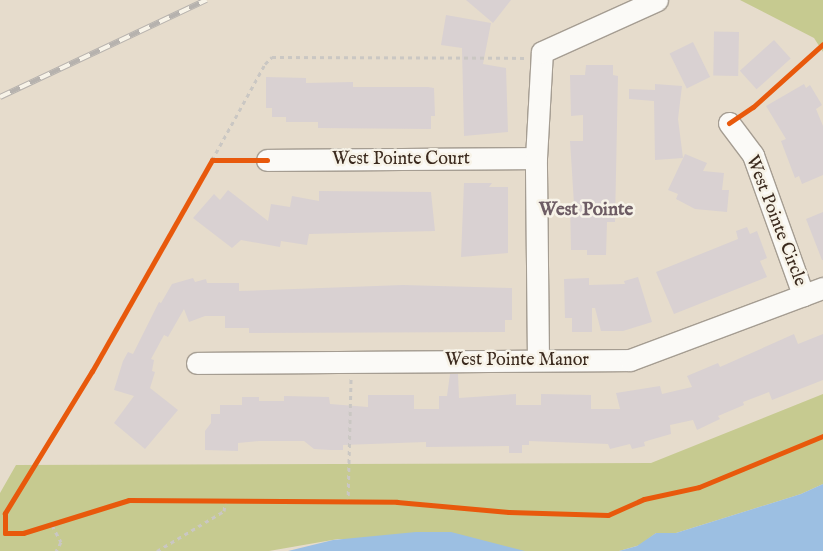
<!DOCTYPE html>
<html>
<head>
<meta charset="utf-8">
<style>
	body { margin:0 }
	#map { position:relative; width:823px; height:551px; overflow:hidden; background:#e6dccc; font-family:"IM FELL English",serif }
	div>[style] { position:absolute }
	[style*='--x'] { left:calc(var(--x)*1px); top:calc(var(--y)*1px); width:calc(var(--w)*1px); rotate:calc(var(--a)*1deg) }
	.green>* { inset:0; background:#c6ca90 }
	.water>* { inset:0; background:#9cbfe2 }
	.building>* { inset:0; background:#d9d1d2; transform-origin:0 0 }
	.path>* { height:3px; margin-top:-1.5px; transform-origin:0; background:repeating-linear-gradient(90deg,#cac7c3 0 4px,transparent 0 8px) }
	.roads { filter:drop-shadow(1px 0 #a59d92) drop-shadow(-1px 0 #a59d92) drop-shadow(0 1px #a59d92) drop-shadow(0 -1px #a59d92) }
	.minor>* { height:21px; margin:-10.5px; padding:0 10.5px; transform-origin:10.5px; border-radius:10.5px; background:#fbfaf7 }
	.rail>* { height:5.5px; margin-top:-2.75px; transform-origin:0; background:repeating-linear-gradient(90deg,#f7f3e8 0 11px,#b6b2ae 0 22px); box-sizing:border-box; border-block:1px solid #b6b2ae }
	.cycleway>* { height:5px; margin:-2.5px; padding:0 2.5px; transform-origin:2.5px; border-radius:2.5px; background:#e8590c }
	span { translate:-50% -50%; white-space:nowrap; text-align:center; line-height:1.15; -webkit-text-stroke:5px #f7f3e8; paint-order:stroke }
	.street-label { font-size:18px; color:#3b2a1e }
	.neighbourhood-label { font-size:19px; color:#6d5c64; font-weight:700 }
</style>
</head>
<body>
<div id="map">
	<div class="green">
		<div style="clip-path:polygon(740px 0,823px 0,823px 52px,814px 38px)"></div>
		<div style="clip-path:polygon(823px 394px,823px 484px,801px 494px,676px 533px,656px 533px,640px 545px,619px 551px,521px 551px,338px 539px,269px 551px,0 551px,0 493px,16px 465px,651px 463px)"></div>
	</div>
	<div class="water">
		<div style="clip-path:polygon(823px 484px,823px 551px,619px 551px,637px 546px,656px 533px,676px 533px,801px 494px)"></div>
		<div style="clip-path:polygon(416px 532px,451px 532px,525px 551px,288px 551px,333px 540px)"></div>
	</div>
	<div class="building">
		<div style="clip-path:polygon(466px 0,511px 0,493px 23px)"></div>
		<div style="clip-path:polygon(446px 15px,491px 23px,483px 64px,506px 68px,508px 132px,464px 136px,462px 48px,441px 45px)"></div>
		<div style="left:739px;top:32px;width:44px;height:25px;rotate:91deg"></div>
		<div style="left:774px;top:40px;width:25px;height:46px;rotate:48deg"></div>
		<div style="left:693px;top:42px;width:39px;height:26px;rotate:64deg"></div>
		<div style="clip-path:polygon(586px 65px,613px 65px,613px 75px,618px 76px,615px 222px,607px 222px,606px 255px,587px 255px,587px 250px,571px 250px,570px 204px,574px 204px,570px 141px,583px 141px,583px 115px,571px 116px,570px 75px,585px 75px)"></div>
		<div style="clip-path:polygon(266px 77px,306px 78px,306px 83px,353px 82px,353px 87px,428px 87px,434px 88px,435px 116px,431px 116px,431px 129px,318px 128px,318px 122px,286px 122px,286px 117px,272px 117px,272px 108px,266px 108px)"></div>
		<div style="clip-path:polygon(655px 84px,682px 86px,678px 119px,683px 158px,655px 160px,654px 101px,629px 99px,629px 89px,655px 90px)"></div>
		<div style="clip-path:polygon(804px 84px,806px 88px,810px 85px,822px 105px,816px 109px,823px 126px,823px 175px,802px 184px,799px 176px,795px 178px,781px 141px,786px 139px,766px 106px)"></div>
		<div style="clip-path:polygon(685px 154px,707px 163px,703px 171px,724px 173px,722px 190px,729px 190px,727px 212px,695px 209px,676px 199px,678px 194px,668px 190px)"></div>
		<div style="clip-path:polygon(464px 183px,492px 183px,489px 187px,508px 187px,508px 253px,461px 257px)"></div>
		<div style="clip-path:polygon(228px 190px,268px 221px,271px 204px,290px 207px,292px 196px,319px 201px,319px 191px,431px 192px,435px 231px,309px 234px,307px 245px,281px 241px,280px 247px,241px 240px,232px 248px,193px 218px,214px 194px,220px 200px)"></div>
		<div style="clip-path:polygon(823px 212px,823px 260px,822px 260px,806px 219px)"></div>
		<div style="clip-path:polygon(747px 227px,750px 234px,757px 231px,767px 258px,760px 261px,767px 277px,674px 314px,656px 272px,738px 239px,736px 231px)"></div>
		<div style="clip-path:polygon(638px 277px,652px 322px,623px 331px,601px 331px,595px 308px,592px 308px,592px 332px,572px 332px,572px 318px,565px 318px,564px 279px,589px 278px,589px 285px,625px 284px,624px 281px)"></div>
		<div style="clip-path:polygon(193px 278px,195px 282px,206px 279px,207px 283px,239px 283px,239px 291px,403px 285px,512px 288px,512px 320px,505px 320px,505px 332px,249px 333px,249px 328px,225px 328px,225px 316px,205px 316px,189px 322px,184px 309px,168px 337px,164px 335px,151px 359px,154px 360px,152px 371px,155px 372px,150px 388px,178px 410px,145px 449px,114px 423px,134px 396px,114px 390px,123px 361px,128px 352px,133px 354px,159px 302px,161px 303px,172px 284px)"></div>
		<div style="clip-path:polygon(794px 334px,798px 344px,823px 334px,823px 380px,772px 400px,769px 392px,743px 402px,744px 405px,718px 416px,720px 419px,697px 430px,693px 420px,670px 425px,671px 434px,650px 440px,644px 442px,645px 446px,632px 449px,630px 444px,610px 449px,608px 444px,529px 441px,529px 445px,522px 445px,522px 453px,509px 453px,509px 446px,426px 447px,426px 442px,343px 445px,343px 450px,331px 450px,314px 449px,304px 441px,259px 441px,238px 443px,238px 451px,205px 450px,205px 431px,211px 423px,211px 414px,220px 414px,220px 405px,242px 405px,242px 397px,259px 397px,259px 401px,284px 401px,284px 396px,329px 397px,330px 404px,368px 407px,368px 395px,414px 395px,414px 409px,439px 409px,439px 396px,447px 396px,450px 374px,458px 374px,459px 398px,516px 394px,516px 405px,541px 405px,541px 394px,591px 395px,591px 409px,620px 409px,616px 393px,660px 386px,662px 394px,692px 387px,687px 376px,718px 363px,720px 367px)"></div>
	</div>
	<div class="path">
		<div style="--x:212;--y:160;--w:110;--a:-61.1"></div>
		<div style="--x:265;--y:64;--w:10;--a:-45"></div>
		<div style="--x:272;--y:57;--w:252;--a:0.2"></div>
		<div style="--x:348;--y:503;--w:125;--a:-88.6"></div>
		<div style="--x:52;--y:525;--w:19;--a:62"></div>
		<div style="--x:61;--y:542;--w:10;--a:119"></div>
		<div style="--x:157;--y:551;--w:78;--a:-30.8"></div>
		<div style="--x:224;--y:511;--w:12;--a:-81"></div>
	</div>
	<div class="roads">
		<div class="minor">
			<div style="--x:729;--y:123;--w:40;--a:53"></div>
			<div style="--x:753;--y:155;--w:149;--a:70.3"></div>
			<div style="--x:267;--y:160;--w:269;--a:-0.4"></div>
			<div style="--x:538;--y:360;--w:202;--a:-90.6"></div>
			<div style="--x:536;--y:158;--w:106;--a:-86.8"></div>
			<div style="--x:542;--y:52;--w:126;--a:-24.3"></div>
			<div style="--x:197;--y:363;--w:433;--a:-0.4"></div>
			<div style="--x:630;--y:360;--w:206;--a:-20.5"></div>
		</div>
	</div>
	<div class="rail">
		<div style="--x:0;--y:97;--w:228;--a:-25.2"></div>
	</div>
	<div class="cycleway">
		<div style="--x:729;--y:123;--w:29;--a:-34"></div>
		<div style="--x:753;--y:107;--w:94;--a:-42"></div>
		<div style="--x:267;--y:160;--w:55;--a:180"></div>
		<div style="--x:212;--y:160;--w:243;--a:119.6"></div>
		<div style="--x:92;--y:371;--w:167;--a:121.5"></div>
		<div style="--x:5;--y:513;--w:20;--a:90"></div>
		<div style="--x:5;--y:533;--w:18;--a:0"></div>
		<div style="--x:23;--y:533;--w:111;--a:-17.3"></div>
		<div style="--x:129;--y:500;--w:268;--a:0.4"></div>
		<div style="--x:397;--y:502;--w:112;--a:5.1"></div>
		<div style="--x:509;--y:512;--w:99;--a:1.7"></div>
		<div style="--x:608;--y:515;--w:39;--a:-24"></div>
		<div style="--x:644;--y:499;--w:56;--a:-12.3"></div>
		<div style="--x:699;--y:487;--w:134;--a:-22.4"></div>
	</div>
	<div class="street-label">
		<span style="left:401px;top:160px">West Pointe Court</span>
		<span style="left:775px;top:221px;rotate:69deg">West Pointe Circle</span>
		<span style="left:517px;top:361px">West Pointe Manor</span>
	</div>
	<div class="neighbourhood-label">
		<span style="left:586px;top:211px">West Pointe</span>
	</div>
</div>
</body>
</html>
